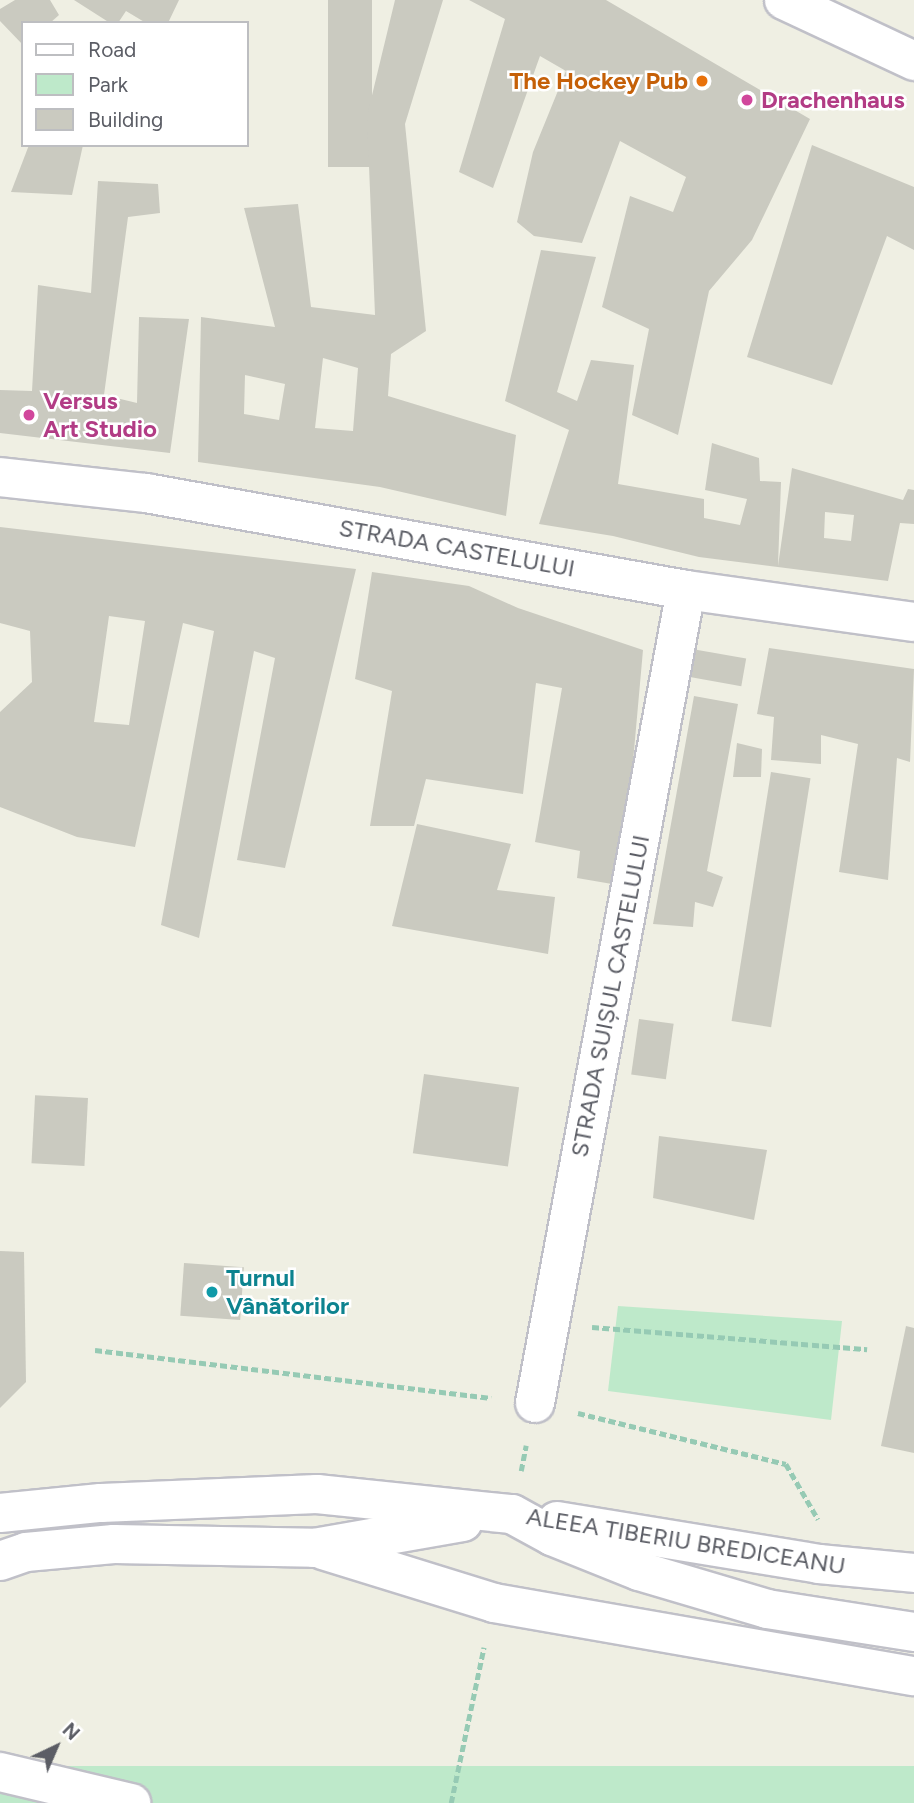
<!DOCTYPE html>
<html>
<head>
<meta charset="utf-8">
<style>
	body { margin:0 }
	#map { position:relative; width:914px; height:1803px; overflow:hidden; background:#efefe3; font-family:Figtree,sans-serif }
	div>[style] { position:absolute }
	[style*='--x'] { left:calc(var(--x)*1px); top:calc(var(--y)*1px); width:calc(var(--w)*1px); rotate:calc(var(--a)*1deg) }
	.green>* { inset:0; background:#bee9ca; transform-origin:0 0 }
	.building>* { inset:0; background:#cacac0; transform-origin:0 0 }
	.path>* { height:4.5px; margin-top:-2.25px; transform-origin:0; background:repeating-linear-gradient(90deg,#96cab4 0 7px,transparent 0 10.5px) }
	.roads { filter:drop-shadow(2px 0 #c0c0c8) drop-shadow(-2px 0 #c0c0c8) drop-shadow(0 2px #c0c0c8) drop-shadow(0 -2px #c0c0c8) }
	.minor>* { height:38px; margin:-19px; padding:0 19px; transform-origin:19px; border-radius:19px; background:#fff }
	.dots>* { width:19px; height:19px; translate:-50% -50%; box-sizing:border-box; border:4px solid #fff; border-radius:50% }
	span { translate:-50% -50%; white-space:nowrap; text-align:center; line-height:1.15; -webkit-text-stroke:5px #fff; paint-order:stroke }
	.food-label { font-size:24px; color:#c56008; font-weight:700 }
	.right { translate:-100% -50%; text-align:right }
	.hotel-label { font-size:24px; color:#b23c85; font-weight:700 }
	.left { translate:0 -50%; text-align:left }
	.street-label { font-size:24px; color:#5b5d65 }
	.culture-label { font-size:24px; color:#0d838f; font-weight:700 }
	.legend { position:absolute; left:21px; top:21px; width:228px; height:126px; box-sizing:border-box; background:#fff; border:2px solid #bdbec1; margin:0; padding:9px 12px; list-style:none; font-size:21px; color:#5b5d65 }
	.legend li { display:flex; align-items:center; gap:14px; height:35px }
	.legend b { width:35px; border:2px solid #bdbec1 }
	.north { position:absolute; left:21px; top:1712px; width:70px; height:70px; -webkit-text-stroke:5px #fff; paint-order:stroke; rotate:44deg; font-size:19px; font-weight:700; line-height:28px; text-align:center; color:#5b5d65 }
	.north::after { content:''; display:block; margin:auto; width:24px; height:32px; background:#5b5d65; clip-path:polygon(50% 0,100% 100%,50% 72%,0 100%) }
</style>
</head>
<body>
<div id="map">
	<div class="green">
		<div style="clip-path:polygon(618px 1306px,842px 1321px,831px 1420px,608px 1391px)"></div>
		<div style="left:0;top:1766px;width:914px;height:37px"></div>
	</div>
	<div class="building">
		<div style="clip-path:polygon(15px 0,50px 0,59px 15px,50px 23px,23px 23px,23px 45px,0 21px,0 9px)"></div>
		<div style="clip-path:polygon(74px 0,179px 0,168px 23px,146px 23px,126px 11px,118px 23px,110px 23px)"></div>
		<div style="left:328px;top:0;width:44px;height:167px"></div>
		<div style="clip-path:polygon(evenodd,395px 0,443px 0,405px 124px,426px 331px,391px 354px,388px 396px,516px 435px,506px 516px,380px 487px,198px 462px,201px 317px,275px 327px,244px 208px,298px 204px,311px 307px,375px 315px,367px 116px,395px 0,323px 358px,358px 368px,353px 431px,315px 428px,323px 358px,395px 0,245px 375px,285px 384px,279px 420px,244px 414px,245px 375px)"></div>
		<div style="clip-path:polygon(469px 0,606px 0,810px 119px,752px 240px,709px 291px,678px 435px,632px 415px,649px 329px,602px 307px,630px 196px,673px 212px,686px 177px,620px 141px,582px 243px,534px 236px,517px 222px,533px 152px,566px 71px,540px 56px,493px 188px,459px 172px,505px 19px)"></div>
		<div style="clip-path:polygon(29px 145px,83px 145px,72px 195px,11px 192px)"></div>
		<div style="clip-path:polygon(812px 145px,914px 187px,914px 250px,887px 236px,832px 385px,747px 357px)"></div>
		<div style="clip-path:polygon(98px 181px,158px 184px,160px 213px,128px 217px,104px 395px,137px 403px,139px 317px,189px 319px,170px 453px,0 433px,0 390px,32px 391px,38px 285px,91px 293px)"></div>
		<div style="clip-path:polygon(evenodd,541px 250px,596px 257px,557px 392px,577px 401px,591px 360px,634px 365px,618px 484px,704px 499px,704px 518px,740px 525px,747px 499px,705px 490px,712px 443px,759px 458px,760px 481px,781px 482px,778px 566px,792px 468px,903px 500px,908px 489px,914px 490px,914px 524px,900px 523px,888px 581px,699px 557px,613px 536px,539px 524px,569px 430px,505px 401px,541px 250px,825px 512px,854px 515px,851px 541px,824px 538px,825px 512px)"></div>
		<div style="clip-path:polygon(evenodd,0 527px,356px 569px,285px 868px,237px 860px,275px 658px,254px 651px,199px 938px,161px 925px,214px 631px,183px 623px,135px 847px,77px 837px,0 807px,0 712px,32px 682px,30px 631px,0 623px,0 527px,109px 616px,145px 621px,129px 725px,94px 722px,109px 616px)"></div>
		<div style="clip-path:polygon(372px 572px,469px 586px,518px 608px,643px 650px,632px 773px,612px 884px,577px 878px,580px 851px,535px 842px,562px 688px,536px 683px,523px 794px,426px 779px,414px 826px,370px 826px,392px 691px,355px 679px)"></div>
		<div style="clip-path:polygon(769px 648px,914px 669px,910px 762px,897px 758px,888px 880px,839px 872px,858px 744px,821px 735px,821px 764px,771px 760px,774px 717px,757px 714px)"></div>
		<div style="left:692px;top:649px;width:55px;height:28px;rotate:10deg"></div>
		<div style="clip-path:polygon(694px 696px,738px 704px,707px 871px,723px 877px,713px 907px,695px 902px,693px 927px,653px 924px)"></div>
		<div style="clip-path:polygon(737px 743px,762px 749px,761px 777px,733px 777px)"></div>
		<div style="left:771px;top:772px;width:40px;height:252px;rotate:9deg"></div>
		<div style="clip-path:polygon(417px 824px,511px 844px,497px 890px,555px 897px,548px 954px,392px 926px)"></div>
		<div style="left:639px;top:1019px;width:35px;height:56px;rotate:8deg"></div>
		<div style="left:424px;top:1074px;width:96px;height:80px;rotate:8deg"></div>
		<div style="left:88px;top:1098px;width:68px;height:53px;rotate:93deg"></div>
		<div style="clip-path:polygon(659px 1136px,767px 1150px,754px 1220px,653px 1198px)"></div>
		<div style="clip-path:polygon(0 1251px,24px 1252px,26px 1382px,0 1408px)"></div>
		<div style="left:184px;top:1263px;width:60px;height:53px;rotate:4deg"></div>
		<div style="clip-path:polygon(906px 1326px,914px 1328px,914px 1453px,881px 1446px)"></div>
	</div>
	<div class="path">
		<div style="--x:592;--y:1327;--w:276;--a:4.6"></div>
		<div style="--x:95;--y:1350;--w:399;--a:6.9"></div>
		<div style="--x:578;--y:1413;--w:214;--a:13.8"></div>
		<div style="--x:786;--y:1464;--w:64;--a:59.8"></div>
		<div style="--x:521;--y:1471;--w:26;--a:-79"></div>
		<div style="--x:451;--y:1803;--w:159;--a:-78.1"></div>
	</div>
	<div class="roads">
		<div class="minor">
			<div style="--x:784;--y:0;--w:144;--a:25.1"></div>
			<div style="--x:0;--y:477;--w:147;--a:6.3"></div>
			<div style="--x:146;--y:493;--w:549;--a:10.18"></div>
			<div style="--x:686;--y:590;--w:230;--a:8"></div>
			<div style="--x:535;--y:1403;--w:827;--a:-79.48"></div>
			<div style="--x:0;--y:1513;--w:101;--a:-5.7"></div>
			<div style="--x:101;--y:1503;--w:216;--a:-2.4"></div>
			<div style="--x:317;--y:1494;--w:196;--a:5.9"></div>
			<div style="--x:512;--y:1514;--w:46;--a:28.8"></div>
			<div style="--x:552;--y:1536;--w:94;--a:21.9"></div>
			<div style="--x:639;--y:1571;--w:134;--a:16.5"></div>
			<div style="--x:767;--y:1609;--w:149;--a:8.9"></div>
			<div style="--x:557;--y:1521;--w:266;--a:9.3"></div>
			<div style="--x:819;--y:1564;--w:95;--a:5.4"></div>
			<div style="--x:323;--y:1550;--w:179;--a:17.2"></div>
			<div style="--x:494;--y:1603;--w:426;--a:9.9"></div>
			<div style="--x:0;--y:1561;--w:28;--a:-19"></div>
			<div style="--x:26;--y:1552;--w:88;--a:-5.2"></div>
			<div style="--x:114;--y:1544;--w:200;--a:1.1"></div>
			<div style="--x:314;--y:1548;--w:151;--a:-9.9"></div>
			<div style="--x:0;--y:1772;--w:135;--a:13.3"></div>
		</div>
	</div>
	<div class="dots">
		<div style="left:702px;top:81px;background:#e8710a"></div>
		<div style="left:747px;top:100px;background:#d1479c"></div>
		<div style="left:29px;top:415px;background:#d1479c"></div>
		<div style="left:212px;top:1292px;background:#0f9aa8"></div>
	</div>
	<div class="food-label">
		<span class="right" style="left:688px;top:81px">The Hockey Pub</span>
	</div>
	<div class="hotel-label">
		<span class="left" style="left:761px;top:100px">Drachenhaus</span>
		<span class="left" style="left:43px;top:415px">Versus<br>Art Studio</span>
	</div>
	<div class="street-label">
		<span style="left:457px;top:548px;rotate:10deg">STRADA CASTELULUI</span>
		<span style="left:610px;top:996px;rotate:-79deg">STRADA SUIȘUL CASTELULUI</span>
		<span style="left:686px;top:1541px;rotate:9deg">ALEEA TIBERIU BREDICEANU</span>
	</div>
	<div class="culture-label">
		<span class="left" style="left:226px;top:1292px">Turnul<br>Vânătorilor</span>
	</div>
	<ul class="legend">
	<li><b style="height:9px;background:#fff"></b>Road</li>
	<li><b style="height:19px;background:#bee9ca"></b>Park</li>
	<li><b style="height:19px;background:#cacac0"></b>Building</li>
	</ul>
	<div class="north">N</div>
</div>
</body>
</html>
